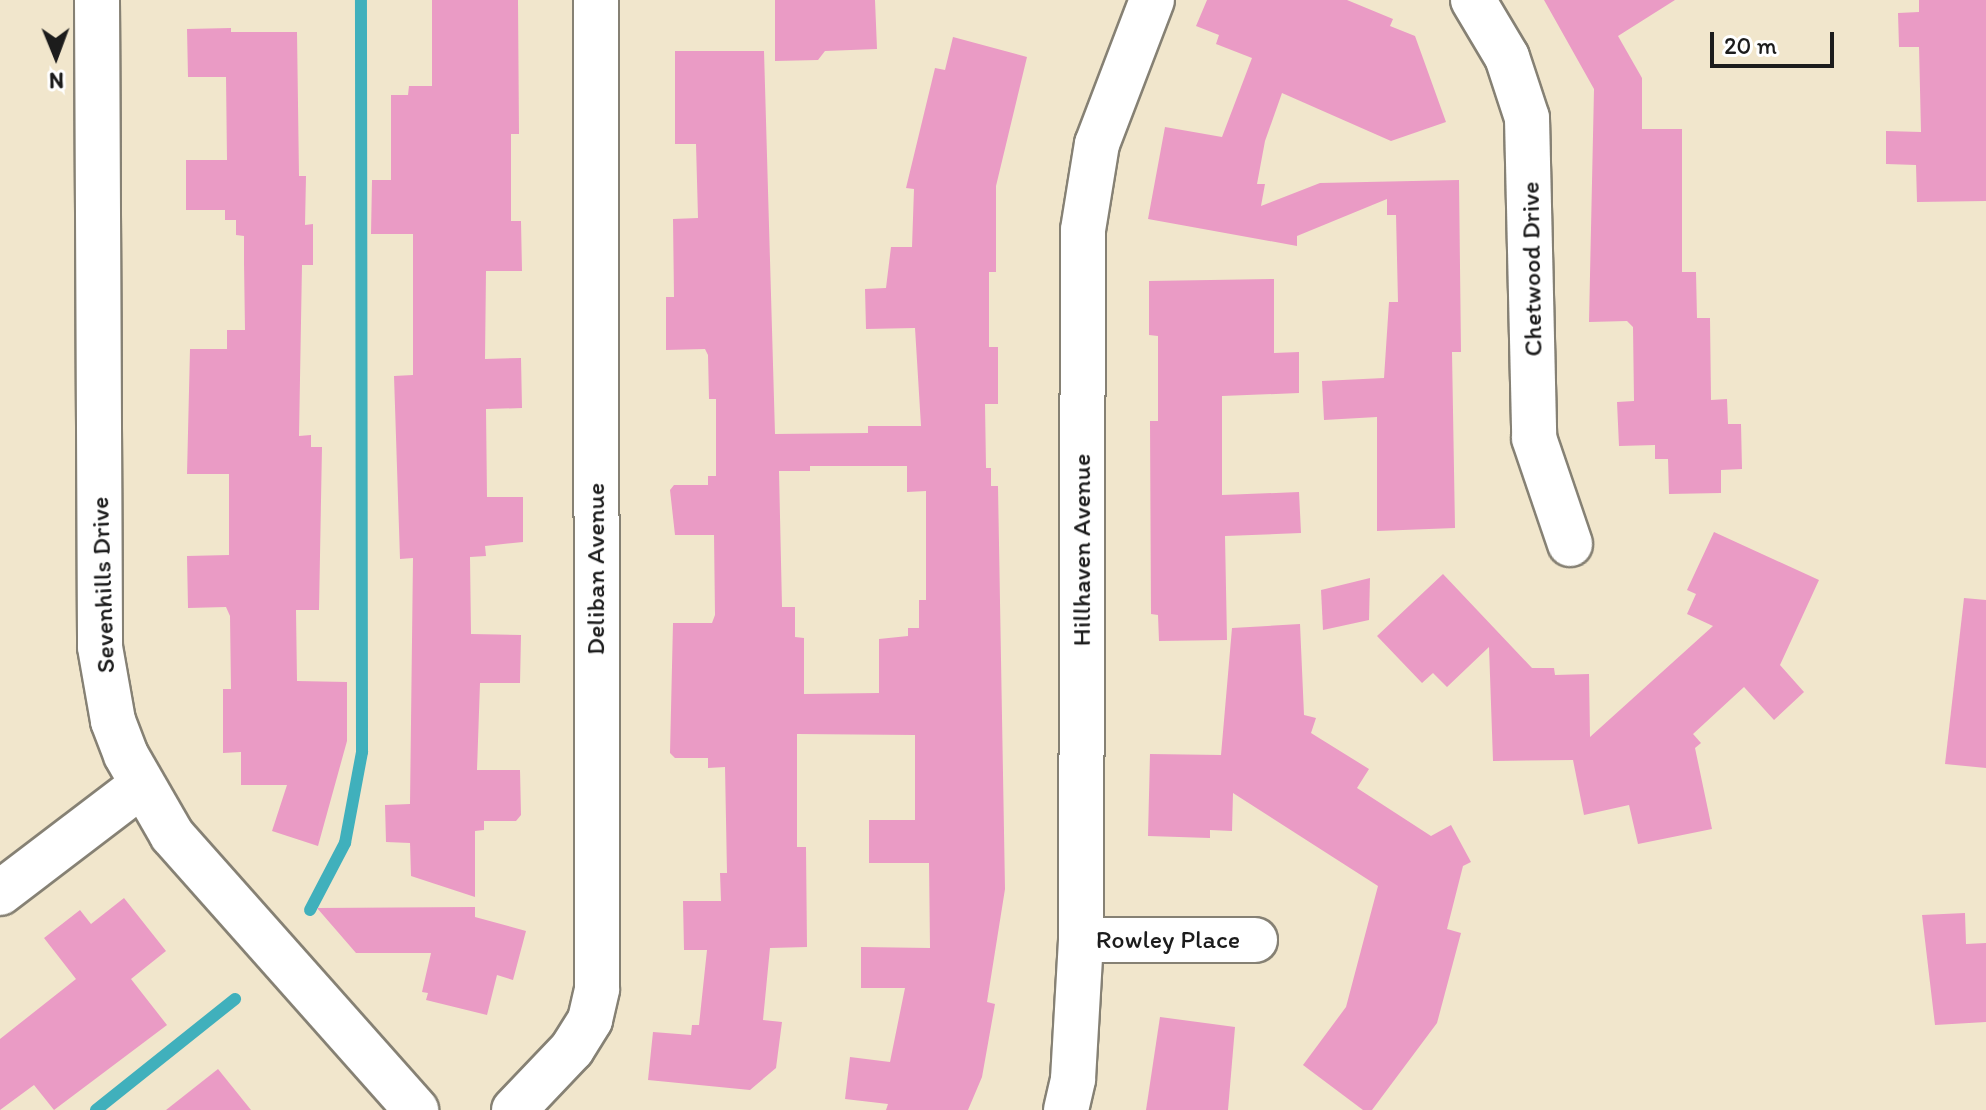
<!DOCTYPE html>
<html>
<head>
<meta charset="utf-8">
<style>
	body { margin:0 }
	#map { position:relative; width:1986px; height:1110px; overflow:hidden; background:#f1e6cc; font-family:Itim,sans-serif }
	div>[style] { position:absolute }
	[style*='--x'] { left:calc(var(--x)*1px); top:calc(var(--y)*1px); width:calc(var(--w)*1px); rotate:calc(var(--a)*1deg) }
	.stream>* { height:12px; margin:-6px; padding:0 6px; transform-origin:6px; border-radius:6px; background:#40b0bc }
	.building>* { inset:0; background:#ea9bc5 }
	.roads { filter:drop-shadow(2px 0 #868174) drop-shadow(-2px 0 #868174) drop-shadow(0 2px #868174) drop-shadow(0 -2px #868174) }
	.minor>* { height:44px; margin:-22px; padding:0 22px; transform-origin:22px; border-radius:22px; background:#fff }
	span { translate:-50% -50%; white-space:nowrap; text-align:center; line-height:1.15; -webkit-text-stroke:6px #fff; paint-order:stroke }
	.street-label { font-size:26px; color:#1c1c1c }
	.north { position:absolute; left:16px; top:16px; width:80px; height:80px; -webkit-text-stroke:6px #fff; paint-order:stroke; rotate:179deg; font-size:22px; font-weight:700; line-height:32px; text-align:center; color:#1c1c1c }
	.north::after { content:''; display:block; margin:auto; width:28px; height:36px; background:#1c1c1c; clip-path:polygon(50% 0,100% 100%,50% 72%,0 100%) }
	.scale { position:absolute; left:1710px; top:32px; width:124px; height:36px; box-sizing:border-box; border:4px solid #1c1c1c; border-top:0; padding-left:10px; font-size:24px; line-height:28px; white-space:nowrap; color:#1c1c1c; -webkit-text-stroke:6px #fff; paint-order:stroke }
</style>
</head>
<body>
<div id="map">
	<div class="stream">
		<div style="--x:310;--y:910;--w:76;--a:-62.4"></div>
		<div style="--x:345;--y:843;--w:93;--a:-79.4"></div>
		<div style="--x:362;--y:752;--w:752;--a:-90.08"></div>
		<div style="--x:96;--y:1110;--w:178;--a:-38.6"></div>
	</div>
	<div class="building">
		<div style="clip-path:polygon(432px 0,518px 0,519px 134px,511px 134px,511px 221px,521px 221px,522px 271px,486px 271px,485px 359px,521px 358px,522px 408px,486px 409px,487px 497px,523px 497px,523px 542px,485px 546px,486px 556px,470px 557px,471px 634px,521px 635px,520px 683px,480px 683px,477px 770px,520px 770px,521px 815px,516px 821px,484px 821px,484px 830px,475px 831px,475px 897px,411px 876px,410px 843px,386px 842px,385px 805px,410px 804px,413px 558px,400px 559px,394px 376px,413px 375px,413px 234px,371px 234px,372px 180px,391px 180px,391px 95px,408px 95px,409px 86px,432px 86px)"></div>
		<div style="clip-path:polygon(775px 0,875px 0,877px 49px,825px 51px,818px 60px,775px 61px)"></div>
		<div style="clip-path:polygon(1207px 0,1347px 0,1393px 19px,1390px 26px,1415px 36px,1446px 122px,1391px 141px,1282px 93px,1265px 141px,1257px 184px,1265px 184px,1261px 206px,1320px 183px,1459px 180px,1461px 352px,1452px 352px,1455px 528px,1377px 531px,1377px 417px,1324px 420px,1322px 381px,1384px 378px,1389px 302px,1398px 302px,1396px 215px,1387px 215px,1387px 199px,1297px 236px,1297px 246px,1148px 219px,1165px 127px,1222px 137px,1252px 58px,1216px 44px,1219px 35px,1196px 26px)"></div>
		<div style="clip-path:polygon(1544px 0,1675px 0,1618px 36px,1642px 78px,1642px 129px,1682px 129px,1682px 272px,1696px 272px,1697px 318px,1710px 318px,1711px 400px,1727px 399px,1728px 424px,1741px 424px,1742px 469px,1721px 470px,1721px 493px,1669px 494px,1668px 459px,1655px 459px,1655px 445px,1619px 446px,1617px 402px,1634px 401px,1633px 327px,1627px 321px,1589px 322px,1594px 89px)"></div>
		<div style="clip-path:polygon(1919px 0,1986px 0,1986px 201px,1917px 202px,1916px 165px,1886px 164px,1886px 131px,1921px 132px,1919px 47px,1899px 47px,1898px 13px,1919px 12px)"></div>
		<div style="clip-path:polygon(231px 28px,231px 32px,297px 32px,299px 176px,306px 176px,305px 225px,313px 224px,313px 265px,302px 265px,299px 436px,311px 435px,311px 447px,322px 447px,319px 610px,296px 610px,297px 681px,347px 682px,347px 741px,318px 846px,272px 831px,287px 785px,241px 785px,241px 752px,223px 753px,223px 689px,231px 689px,230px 616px,226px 607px,188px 608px,187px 556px,229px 555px,229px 474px,187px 474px,190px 349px,227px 349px,227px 330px,245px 330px,244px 263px,244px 236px,236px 235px,236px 220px,225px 220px,225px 210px,186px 210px,186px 160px,227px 160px,226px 77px,188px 77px,187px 29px)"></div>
		<div style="clip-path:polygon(evenodd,953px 37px,1027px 57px,996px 186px,996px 272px,989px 272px,989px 347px,998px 347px,998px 404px,985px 404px,986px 468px,991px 468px,991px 486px,998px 486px,1005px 889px,987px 1002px,995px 1004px,982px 1077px,968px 1110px,886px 1110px,888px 1104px,845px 1099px,850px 1057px,890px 1062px,905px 988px,861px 988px,861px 947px,930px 948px,929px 863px,869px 863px,869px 820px,915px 820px,915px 735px,797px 734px,797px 847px,806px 847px,807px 947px,770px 948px,763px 1020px,782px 1022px,776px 1068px,750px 1090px,648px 1080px,653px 1032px,691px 1035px,692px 1025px,699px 1025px,707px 950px,684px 950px,683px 901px,721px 901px,720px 873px,727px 873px,725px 767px,708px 768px,708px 758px,675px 758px,670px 753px,673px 623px,712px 623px,715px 615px,714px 535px,675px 535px,670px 490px,674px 485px,708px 485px,708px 476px,716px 476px,716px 399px,709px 399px,708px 355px,705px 349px,666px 350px,666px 297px,674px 297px,673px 219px,698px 218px,696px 144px,675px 144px,675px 51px,764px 51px,775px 434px,868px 433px,868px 426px,921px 426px,915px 328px,866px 329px,865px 289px,886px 288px,891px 247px,912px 247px,914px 189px,906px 188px,935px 68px,945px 70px,953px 37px,810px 466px,907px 466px,907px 492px,926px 491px,926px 600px,919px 600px,919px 628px,908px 628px,908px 636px,879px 639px,879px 693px,804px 694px,804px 638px,795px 637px,795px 607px,782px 607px,779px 471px,810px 471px,810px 466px)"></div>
		<div style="clip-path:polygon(1274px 279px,1274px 353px,1299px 352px,1299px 393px,1222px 396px,1222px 495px,1299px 492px,1301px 533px,1225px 536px,1227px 640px,1159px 641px,1158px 615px,1151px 614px,1150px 421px,1158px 421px,1158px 336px,1149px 335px,1149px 281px)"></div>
		<div style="clip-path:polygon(1714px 532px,1819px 580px,1780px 665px,1804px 692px,1774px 720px,1744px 687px,1693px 734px,1701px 743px,1695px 748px,1712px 829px,1638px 844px,1629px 805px,1584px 815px,1573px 760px,1493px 761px,1489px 647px,1447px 687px,1433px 673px,1422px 683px,1377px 636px,1443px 574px,1532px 668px,1554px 668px,1555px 675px,1589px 674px,1590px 737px,1713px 626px,1687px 614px,1696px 594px,1687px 590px)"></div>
		<div style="clip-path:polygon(1370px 578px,1369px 620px,1323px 630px,1321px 590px)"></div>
		<div style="clip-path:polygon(1964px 598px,1986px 600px,1986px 768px,1945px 764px)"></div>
		<div style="clip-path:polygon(1300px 624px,1304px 715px,1316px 718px,1311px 733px,1369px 769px,1357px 788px,1431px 836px,1451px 825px,1471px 862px,1463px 866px,1447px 929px,1461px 933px,1437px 1023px,1372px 1110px,1363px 1110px,1303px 1065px,1346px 1007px,1378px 886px,1233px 793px,1232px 831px,1210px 830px,1210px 838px,1148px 836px,1150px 754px,1221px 755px,1232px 628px)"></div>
		<div style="clip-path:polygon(124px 898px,166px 951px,131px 979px,167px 1025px,54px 1110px,34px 1085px,0 1110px,0 1039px,76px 979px,44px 938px,80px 910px,91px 924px)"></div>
		<div style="clip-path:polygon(475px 907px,475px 917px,526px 931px,513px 980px,497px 975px,487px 1015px,426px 1000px,428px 993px,422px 992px,431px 953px,356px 953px,317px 908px)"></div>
		<div style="clip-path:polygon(1965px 913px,1966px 944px,1986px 943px,1986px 1022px,1935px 1025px,1922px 915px)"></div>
		<div style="clip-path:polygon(1160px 1017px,1235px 1027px,1228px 1110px,1146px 1110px)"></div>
		<div style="clip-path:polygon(218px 1069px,251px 1110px,166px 1110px)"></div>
	</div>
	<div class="roads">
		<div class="minor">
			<div style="--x:97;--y:0;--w:647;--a:89.73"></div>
			<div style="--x:100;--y:647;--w:75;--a:80"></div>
			<div style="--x:113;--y:721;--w:36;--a:69"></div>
			<div style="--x:126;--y:755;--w:92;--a:60.1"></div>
			<div style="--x:172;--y:835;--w:368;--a:48.4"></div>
			<div style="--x:1473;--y:0;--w:66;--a:59.2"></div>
			<div style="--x:1507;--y:57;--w:64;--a:71.8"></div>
			<div style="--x:1527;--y:118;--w:320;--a:88.7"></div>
			<div style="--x:1534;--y:438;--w:112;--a:71.2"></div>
			<div style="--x:0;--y:893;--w:178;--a:-37.3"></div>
			<div style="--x:1081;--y:940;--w:174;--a:0"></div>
			<div style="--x:514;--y:1110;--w:84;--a:-46.4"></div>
			<div style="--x:572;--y:1049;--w:34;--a:-58"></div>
			<div style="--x:590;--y:1020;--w:32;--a:-77"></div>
			<div style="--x:597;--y:989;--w:989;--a:-90.06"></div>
			<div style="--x:1066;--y:1110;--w:32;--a:-77"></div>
			<div style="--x:1073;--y:1079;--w:139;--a:-86.7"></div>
			<div style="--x:1081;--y:940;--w:710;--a:-89.84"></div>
			<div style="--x:1083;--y:230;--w:87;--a:-80.8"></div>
			<div style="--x:1097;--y:144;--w:154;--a:-69.1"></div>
		</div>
	</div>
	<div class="street-label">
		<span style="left:1532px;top:269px;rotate:-91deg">Chetwood Drive</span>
		<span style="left:1082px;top:550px;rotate:-90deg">Hillhaven Avenue</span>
		<span style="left:596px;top:569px;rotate:-90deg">Deliban Avenue</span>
		<span style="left:103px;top:585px;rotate:-92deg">Sevenhills Drive</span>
		<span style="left:1168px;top:940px">Rowley Place</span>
	</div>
	<div class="north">N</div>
	<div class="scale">20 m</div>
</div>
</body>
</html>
